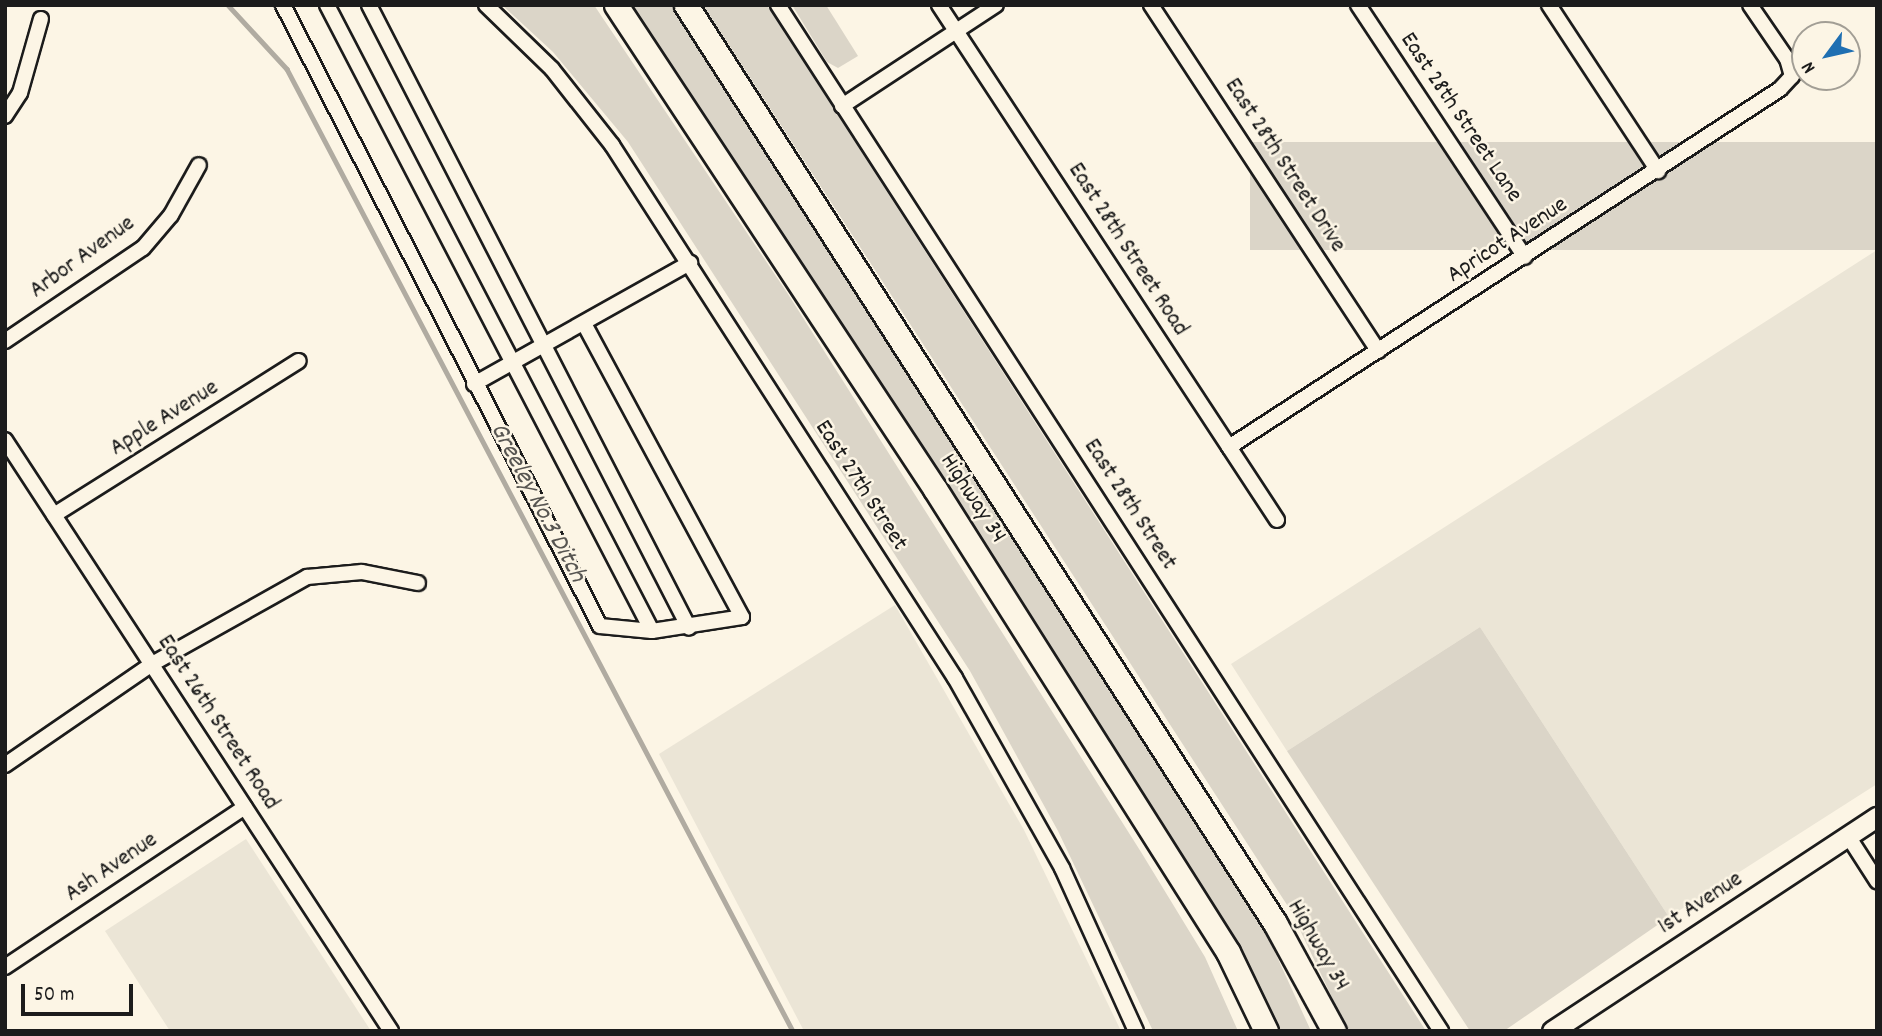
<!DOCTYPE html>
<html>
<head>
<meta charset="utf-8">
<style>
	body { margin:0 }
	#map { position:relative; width:1882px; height:1036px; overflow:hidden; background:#fcf5e5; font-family:Dekko,sans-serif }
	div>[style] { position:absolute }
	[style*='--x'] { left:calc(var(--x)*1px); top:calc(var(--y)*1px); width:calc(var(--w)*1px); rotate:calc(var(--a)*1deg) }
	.built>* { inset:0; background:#ebe5d6 }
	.green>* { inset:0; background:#dbd5c8; transform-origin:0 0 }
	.stream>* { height:4.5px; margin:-2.25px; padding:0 2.25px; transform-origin:2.25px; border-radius:2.25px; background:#b0aba1 }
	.roads { filter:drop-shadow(2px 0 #1c1c1c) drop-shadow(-2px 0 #1c1c1c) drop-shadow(0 2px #1c1c1c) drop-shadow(0 -2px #1c1c1c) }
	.minor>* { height:14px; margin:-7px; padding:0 7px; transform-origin:7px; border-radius:7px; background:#fcf5e5 }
	.secondary>* { height:19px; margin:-9.5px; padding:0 9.5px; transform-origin:9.5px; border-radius:9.5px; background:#fcf5e5 }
	.trunk>* { height:23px; margin:-11.5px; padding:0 11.5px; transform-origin:11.5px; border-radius:11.5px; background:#fcf5e5 }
	span { translate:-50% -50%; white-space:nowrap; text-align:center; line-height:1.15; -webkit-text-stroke:5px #fcf5e5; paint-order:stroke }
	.street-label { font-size:24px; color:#1c1c1c }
	.water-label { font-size:26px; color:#575551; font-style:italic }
	.frame { position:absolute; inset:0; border:7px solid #1c1c1c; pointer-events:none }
	.north { position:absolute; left:1791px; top:21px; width:70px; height:70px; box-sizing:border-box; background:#fcf5e5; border:2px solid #a29e95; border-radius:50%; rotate:237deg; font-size:19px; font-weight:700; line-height:28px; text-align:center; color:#1c1c1c }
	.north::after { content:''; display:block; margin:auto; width:24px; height:32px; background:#1f6fb2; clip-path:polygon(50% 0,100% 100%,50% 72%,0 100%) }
	.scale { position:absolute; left:21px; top:984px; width:112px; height:32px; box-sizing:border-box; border:4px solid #1c1c1c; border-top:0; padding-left:9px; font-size:21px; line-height:24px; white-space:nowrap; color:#1c1c1c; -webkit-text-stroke:5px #fcf5e5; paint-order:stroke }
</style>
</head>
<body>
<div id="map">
	<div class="built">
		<div style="clip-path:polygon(1877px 250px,1877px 784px,1669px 917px,1480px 627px,1287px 751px,1231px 664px)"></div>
		<div style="clip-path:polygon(895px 605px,1024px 830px,1121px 1031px,804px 1031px,659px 754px)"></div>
		<div style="clip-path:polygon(246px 839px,371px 1031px,170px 1031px,105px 931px)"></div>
	</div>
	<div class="green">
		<div style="clip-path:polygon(502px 5px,594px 5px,788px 294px,1141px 852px,1205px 957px,1238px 1031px,1153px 1031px,1058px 831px,970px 671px,628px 142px,553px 52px)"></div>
		<div style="clip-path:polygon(628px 5px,671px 5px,684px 23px,1256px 911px,1311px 1031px,1278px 1031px,1155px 815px)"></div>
		<div style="clip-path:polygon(703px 5px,767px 5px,1426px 1031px,1348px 1031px,1291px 911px)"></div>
		<div style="clip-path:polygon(792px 5px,826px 5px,858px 56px,838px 68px,827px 62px)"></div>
		<div style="left:1877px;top:142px;width:108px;height:627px;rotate:90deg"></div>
		<div style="clip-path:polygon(1480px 627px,1669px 917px,1504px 1031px,1470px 1031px,1287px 751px)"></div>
	</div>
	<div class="stream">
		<div style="--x:228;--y:5;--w:87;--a:47.3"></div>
		<div style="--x:287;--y:69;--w:1087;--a:62.26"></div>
	</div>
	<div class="roads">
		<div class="minor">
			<div style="--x:283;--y:5;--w:697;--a:62.96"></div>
			<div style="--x:600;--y:626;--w:52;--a:5.5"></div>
			<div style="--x:652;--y:631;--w:91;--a:-8.8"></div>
			<div style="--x:742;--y:617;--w:332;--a:-118.3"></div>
			<div style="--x:327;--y:5;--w:705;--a:62.56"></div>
			<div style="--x:369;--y:5;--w:700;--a:62.81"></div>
			<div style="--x:486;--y:5;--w:92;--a:44.1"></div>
			<div style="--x:552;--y:69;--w:97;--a:51.7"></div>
			<div style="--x:612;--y:145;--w:634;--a:57.24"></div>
			<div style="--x:955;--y:678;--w:218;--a:60.6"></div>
			<div style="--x:1062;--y:868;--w:179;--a:65.6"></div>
			<div style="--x:778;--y:5;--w:1222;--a:57.13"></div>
			<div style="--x:939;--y:5;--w:616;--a:56.72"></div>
			<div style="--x:1151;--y:5;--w:414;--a:56.7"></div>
			<div style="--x:1358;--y:5;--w:302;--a:56.5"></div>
			<div style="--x:1549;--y:5;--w:199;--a:56.7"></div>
			<div style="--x:842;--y:106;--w:184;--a:-33.3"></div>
			<div style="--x:5;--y:116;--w:27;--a:-57"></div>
			<div style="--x:20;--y:93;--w:77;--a:-74.2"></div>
			<div style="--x:5;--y:341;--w:166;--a:-34"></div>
			<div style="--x:143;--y:248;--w:43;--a:-49.7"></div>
			<div style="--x:171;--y:215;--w:57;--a:-60.8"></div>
			<div style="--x:474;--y:384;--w:248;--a:-29.3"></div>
			<div style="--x:5;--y:440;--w:706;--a:56.85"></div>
			<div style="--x:1229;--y:447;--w:657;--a:-33.01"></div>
			<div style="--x:1780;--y:89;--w:18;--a:-47"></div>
			<div style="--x:1792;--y:76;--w:18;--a:-106"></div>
			<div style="--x:1787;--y:59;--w:65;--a:-124.4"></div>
			<div style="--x:54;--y:515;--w:289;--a:-32.2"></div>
			<div style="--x:5;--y:765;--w:178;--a:-34.5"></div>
			<div style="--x:152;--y:664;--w:178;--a:-29.3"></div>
			<div style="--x:307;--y:577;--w:55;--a:-5.2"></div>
			<div style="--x:362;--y:572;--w:57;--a:11.1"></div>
			<div style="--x:1848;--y:836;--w:54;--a:57.2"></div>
			<div style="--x:5;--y:967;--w:288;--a:-33.7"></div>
		</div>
		<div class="secondary">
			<div style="--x:1552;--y:1031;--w:389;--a:-33.4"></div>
		</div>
		<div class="trunk">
			<div style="--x:616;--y:5;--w:580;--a:56.61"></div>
			<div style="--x:935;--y:489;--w:548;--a:57.67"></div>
			<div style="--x:1228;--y:952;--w:88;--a:64.3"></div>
			<div style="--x:686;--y:5;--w:1091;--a:57.32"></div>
			<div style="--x:1275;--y:923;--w:123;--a:61.4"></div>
		</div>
	</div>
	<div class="street-label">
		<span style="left:1460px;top:118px;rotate:56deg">East 28th Street Lane</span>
		<span style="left:1284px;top:166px;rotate:57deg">East 28th Street Drive</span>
		<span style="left:1508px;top:241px;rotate:-33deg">Apricot Avenue</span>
		<span style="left:1127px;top:250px;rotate:57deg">East 28th Street Road</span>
		<span style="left:83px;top:258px;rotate:-36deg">Arbor Avenue</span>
		<span style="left:165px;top:419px;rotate:-32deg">Apple Avenue</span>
		<span style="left:860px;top:486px;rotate:57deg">East 27th Street</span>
		<span style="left:972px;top:499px;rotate:57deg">Highway 34</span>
		<span style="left:1129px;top:505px;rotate:57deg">East 28th Street</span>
		<span style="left:217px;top:723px;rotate:57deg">East 26th Street Road</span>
		<span style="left:112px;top:868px;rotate:-34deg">Ash Avenue</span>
		<span style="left:1701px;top:904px;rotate:-33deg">1st Avenue</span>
		<span style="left:1317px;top:946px;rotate:60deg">Highway 34</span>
	</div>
	<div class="water-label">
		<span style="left:537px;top:503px;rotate:62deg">Greeley No.3 Ditch</span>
	</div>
	<div class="frame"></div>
	<div class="north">N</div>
	<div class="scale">50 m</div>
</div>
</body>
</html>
